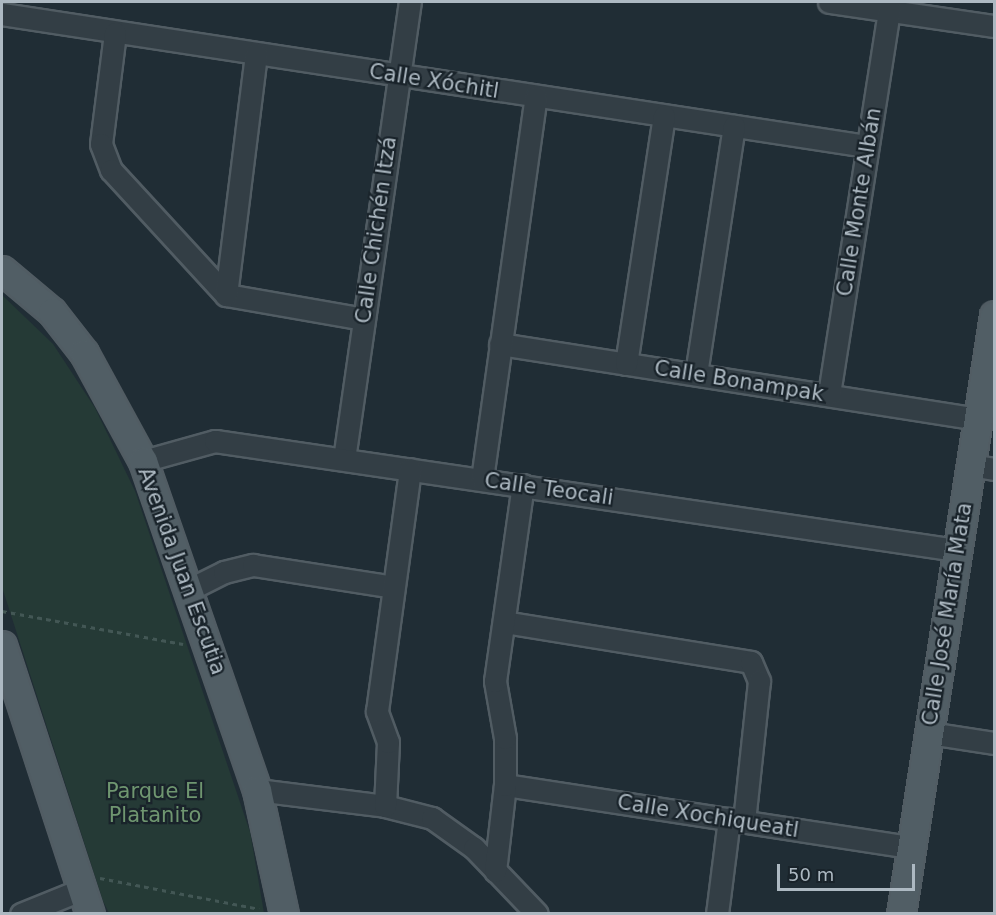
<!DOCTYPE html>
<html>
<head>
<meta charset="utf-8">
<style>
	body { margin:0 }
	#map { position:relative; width:996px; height:915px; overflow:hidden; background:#202d35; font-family:"DejaVu Sans",sans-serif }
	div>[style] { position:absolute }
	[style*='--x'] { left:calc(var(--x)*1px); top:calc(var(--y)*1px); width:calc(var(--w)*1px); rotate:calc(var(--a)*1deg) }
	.green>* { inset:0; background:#253a36 }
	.path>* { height:3px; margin-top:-1.5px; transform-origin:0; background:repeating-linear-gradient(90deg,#435755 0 4.5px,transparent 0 9px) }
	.roads { filter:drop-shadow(2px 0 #515c63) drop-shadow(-2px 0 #515c63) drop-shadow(0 2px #515c63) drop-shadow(0 -2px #515c63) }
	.minor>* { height:21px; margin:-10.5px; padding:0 10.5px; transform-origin:10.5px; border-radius:10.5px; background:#333e45 }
	.major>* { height:27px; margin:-13.5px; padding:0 13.5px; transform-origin:13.5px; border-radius:13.5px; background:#515e65 }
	span { translate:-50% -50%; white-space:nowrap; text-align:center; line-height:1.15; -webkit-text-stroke:4.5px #19232a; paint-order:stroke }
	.street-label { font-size:21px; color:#adb9c2 }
	.park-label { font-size:21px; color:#6f9670 }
	.frame { position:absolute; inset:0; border:3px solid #adb9c2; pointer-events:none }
	.scale { position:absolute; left:777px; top:864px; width:138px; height:27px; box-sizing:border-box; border:3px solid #adb9c2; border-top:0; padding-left:8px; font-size:18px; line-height:21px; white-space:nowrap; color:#adb9c2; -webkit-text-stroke:4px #19232a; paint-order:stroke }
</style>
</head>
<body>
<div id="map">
	<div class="green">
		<div style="clip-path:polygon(2px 295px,53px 344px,95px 408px,135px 491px,250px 832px,264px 913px,109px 913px,103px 901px,2px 587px)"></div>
	</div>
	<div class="path">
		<div style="--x:2;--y:611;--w:184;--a:10.3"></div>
		<div style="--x:100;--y:878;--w:162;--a:11"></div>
	</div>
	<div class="roads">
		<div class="minor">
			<div style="--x:829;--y:2;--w:167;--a:8.3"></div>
			<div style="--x:2;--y:14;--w:875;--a:8.68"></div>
			<div style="--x:115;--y:33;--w:112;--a:97.2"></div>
			<div style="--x:101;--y:144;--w:28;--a:69"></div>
			<div style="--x:111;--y:170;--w:170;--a:47.4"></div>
			<div style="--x:226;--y:295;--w:139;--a:9.9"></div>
			<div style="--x:226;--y:295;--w:243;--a:-82.9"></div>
			<div style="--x:500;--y:344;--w:484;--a:8.9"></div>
			<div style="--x:626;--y:364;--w:251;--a:-81.3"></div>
			<div style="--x:696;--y:374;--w:251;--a:-81.3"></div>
			<div style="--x:829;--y:394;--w:389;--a:-81.1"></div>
			<div style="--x:344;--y:459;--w:462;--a:-81.8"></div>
			<div style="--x:143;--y:461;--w:75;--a:-15.5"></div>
			<div style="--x:215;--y:441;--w:750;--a:8.36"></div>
			<div style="--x:970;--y:465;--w:24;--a:9"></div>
			<div style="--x:482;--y:479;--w:386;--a:-82"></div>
			<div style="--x:188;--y:590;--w:40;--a:-26.6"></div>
			<div style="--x:224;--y:572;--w:30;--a:-14"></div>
			<div style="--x:253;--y:565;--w:142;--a:8.9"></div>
			<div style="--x:504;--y:622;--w:250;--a:9.2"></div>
			<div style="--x:751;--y:662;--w:21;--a:67"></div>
			<div style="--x:759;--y:681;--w:141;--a:96.1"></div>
			<div style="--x:929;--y:733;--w:66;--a:8.7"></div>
			<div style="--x:505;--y:785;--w:411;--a:8.7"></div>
			<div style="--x:257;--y:790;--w:129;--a:7.1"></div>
			<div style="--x:385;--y:806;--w:49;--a:14.3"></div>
			<div style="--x:432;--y:818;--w:52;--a:35.5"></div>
			<div style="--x:474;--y:848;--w:91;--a:46.3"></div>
			<div style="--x:385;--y:806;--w:64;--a:-87.3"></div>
			<div style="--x:388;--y:742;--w:33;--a:-110"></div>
			<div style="--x:377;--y:711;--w:244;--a:-82.2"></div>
			<div style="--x:495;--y:871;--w:87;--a:-83.4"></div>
			<div style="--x:505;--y:785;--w:47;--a:-90"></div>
			<div style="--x:505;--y:738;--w:58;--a:-100"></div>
			<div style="--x:495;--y:681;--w:198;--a:-81.9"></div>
			<div style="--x:21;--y:914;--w:64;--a:-22.1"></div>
			<div style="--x:717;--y:914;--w:96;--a:-82.8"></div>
		</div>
		<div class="major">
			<div style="--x:2;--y:270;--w:65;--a:40"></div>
			<div style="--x:52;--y:312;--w:52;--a:52"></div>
			<div style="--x:84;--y:353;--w:123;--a:61.4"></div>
			<div style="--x:143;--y:461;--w:348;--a:70.9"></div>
			<div style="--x:257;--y:790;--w:127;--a:77.7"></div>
			<div style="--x:2;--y:645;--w:283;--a:71.9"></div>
			<div style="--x:901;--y:914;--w:606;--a:-81.17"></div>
		</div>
	</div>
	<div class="street-label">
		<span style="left:434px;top:81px;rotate:9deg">Calle Xóchitl</span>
		<span style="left:859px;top:202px;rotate:-81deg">Calle Monte Albán</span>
		<span style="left:376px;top:230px;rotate:-82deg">Calle Chichén Itzá</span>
		<span style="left:739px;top:381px;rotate:9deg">Calle Bonampak</span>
		<span style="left:549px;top:489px;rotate:8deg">Calle Teocali</span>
		<span style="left:182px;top:571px;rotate:70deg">Avenida Juan Escutia</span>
		<span style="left:947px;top:614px;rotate:-81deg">Calle José María Mata</span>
		<span style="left:708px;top:816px;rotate:9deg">Calle Xochiqueatl</span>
	</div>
	<div class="park-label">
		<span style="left:155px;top:803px">Parque El<br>Platanito</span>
	</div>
	<div class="frame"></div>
	<div class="scale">50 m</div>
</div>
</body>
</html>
